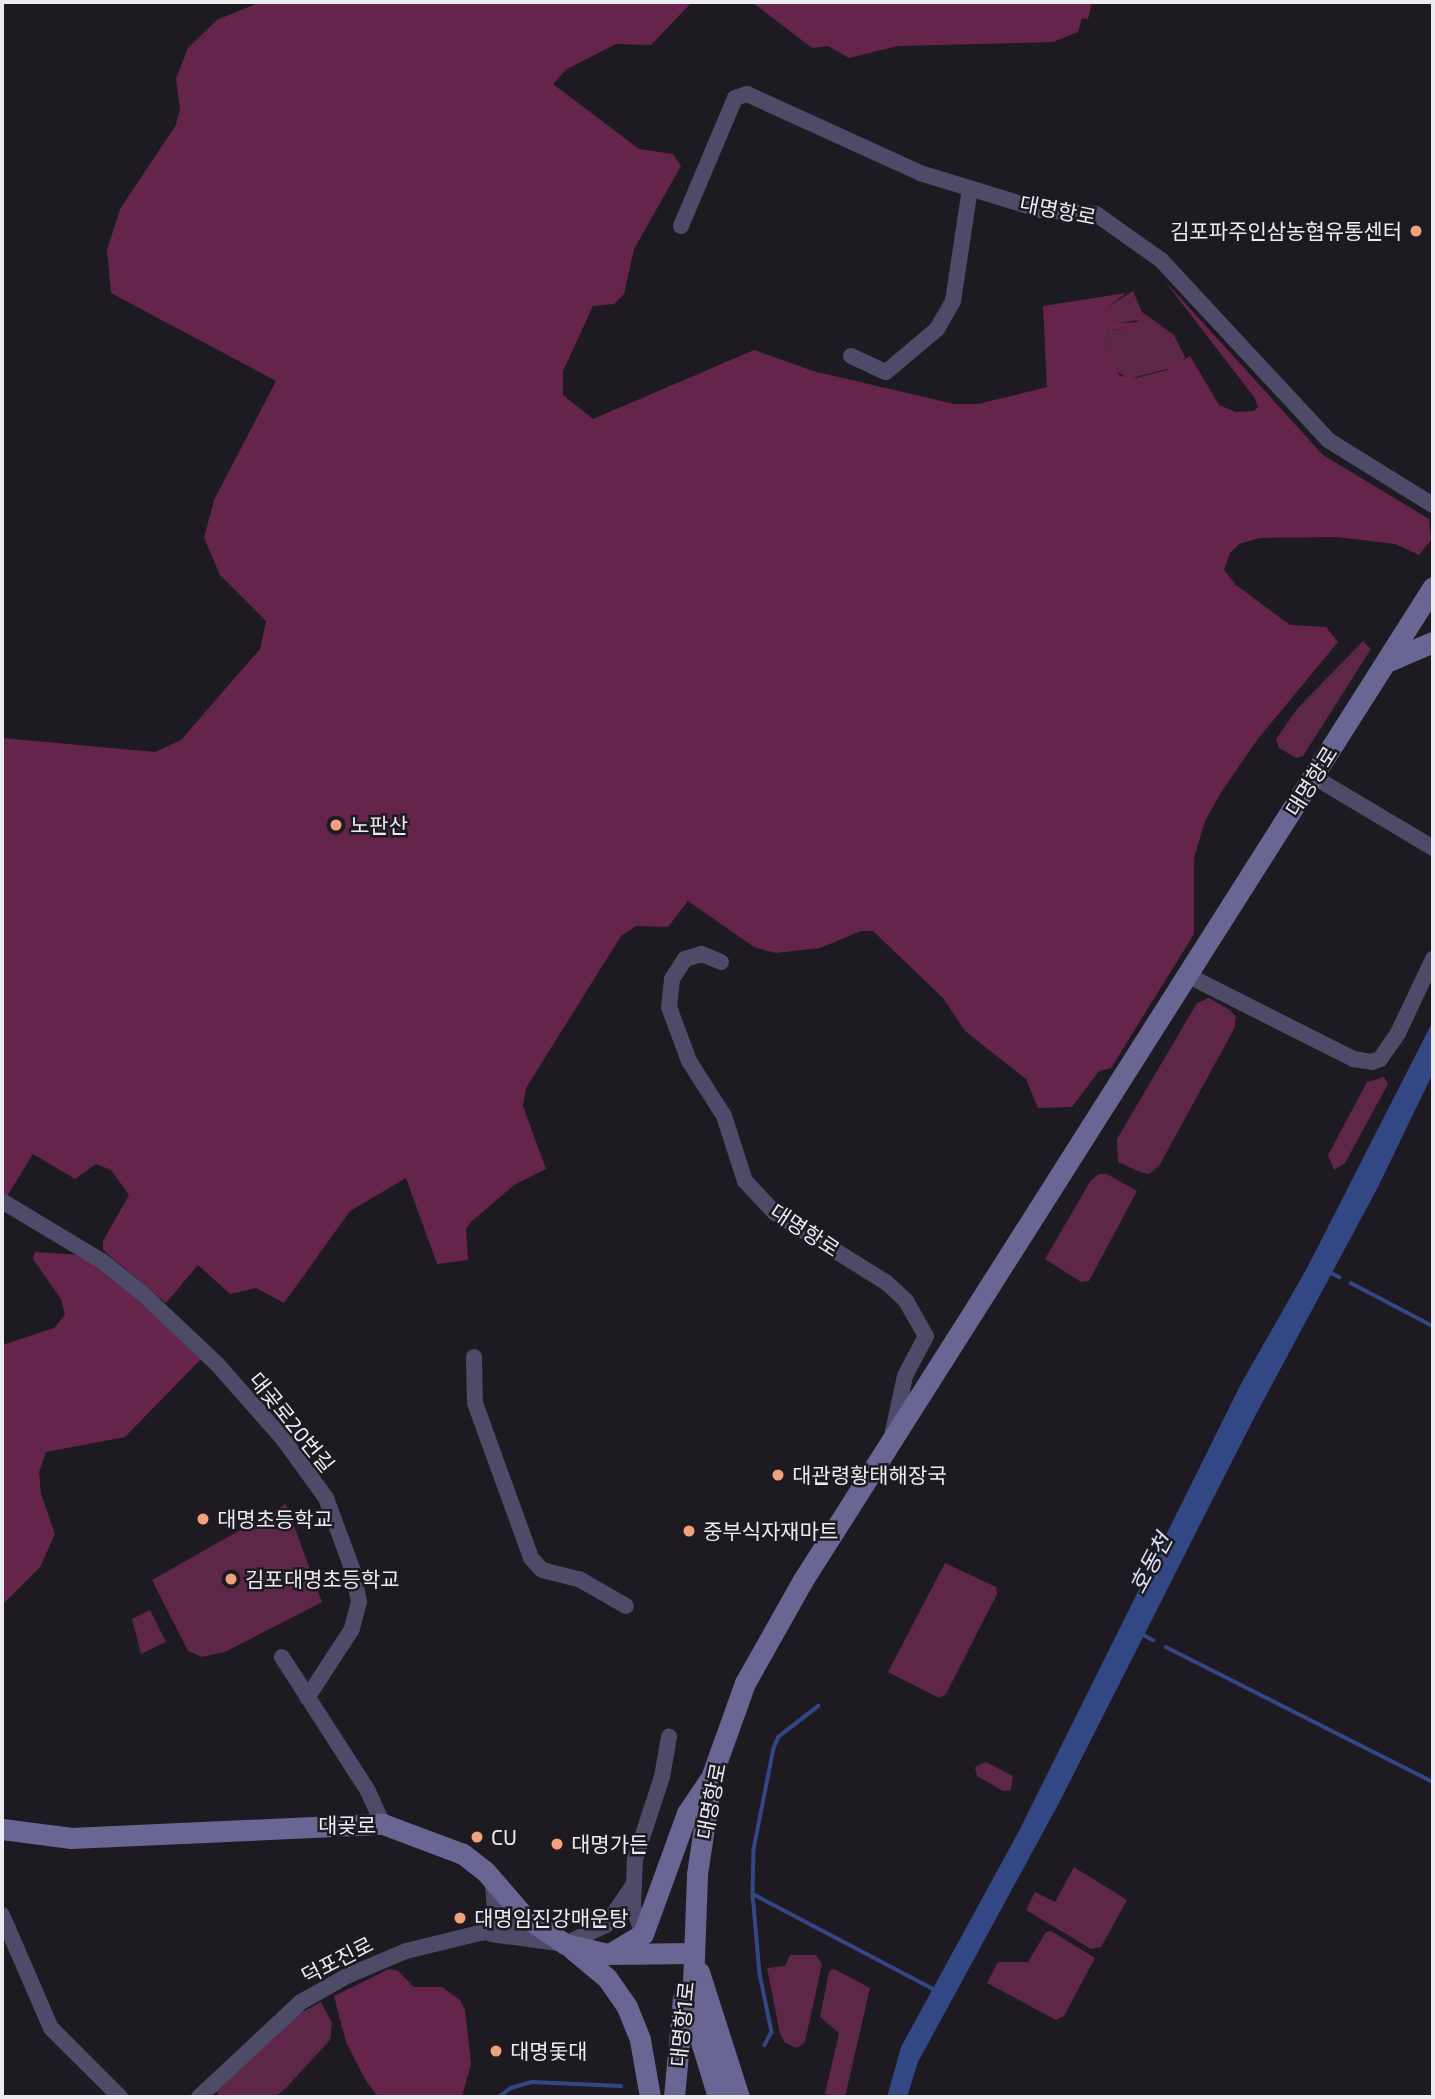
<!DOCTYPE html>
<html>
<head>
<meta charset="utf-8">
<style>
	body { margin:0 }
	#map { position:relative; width:1435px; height:2099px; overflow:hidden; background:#1d1a21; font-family:"Exo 2","Noto Sans KR",sans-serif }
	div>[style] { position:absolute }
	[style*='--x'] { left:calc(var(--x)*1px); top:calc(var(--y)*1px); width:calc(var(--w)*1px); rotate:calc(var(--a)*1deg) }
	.green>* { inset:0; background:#5e2747 }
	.forest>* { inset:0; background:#65254b }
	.water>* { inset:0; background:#334784 }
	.stream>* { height:3.5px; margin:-1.75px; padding:0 1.75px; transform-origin:1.75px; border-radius:1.75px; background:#334784 }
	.street>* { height:16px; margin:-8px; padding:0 8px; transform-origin:8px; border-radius:8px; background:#4d4b68 }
	.secondary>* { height:21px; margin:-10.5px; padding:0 10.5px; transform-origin:10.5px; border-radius:10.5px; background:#6a6694 }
	.dots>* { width:19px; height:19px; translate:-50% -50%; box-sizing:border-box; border:4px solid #1d1a21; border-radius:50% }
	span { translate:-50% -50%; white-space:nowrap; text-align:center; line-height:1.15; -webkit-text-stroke:5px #1d1a21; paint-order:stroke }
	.street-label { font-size:21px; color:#edeaf0 }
	.poi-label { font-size:21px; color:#edeaf0 }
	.right { translate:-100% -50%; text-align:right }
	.left { translate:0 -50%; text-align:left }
	.water-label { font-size:23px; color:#d9e1f4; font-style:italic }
	.frame { position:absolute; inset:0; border:4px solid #edeaf0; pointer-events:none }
</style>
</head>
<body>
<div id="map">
	<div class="green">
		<div style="clip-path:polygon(1133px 291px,1142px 312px,1174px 335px,1185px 357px,1179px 366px,1128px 379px,1114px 369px,1104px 347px,1109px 329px,1128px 330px,1138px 320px,1120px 323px,1107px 315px,1109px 306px)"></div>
		<div style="clip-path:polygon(1363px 641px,1371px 649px,1303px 756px,1296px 758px,1279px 748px,1276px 739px,1297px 709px)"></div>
		<div style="clip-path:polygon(1209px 998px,1230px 1010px,1236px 1017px,1234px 1029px,1159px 1166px,1149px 1174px,1140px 1172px,1118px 1162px,1117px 1139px,1197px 1003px)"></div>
		<div style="clip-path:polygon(1384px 1077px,1388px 1084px,1345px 1163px,1334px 1170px,1328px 1155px,1367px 1082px)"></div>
		<div style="clip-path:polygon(1099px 1174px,1107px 1174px,1137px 1191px,1089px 1281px,1081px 1282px,1045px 1259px,1091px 1180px)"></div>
		<div style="clip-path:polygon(286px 1504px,322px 1602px,225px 1652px,202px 1657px,188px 1651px,152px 1580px)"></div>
		<div style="clip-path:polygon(945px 1563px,996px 1587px,997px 1594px,946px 1694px,939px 1698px,888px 1672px)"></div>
		<div style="clip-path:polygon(150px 1610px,166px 1642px,141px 1654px,132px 1619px)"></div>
		<div style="clip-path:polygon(986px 1762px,1013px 1776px,1011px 1790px,1003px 1791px,977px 1776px,975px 1767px)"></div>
		<div style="clip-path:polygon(1074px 1867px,1127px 1900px,1101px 1947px,1091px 1949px,1026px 1910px,1035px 1892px,1055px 1902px)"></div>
		<div style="clip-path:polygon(1051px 1931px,1095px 1958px,1064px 2016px,1056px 2020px,987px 1983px,998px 1962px,1028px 1962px,1046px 1932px)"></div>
		<div style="clip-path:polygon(790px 1955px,816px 1955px,822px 1964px,805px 2042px,797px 2048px,785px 2043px,780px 2034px,767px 1968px,785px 1966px)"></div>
		<div style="clip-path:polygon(834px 1969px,870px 1988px,845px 2097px,825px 2094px,839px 2033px,820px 2017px,829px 1972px)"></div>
		<div style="clip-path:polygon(321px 2002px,332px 2023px,330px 2040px,286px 2088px,275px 2097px,220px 2097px,216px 2091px,295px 2016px)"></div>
	</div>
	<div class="forest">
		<div style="clip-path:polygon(260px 2px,692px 2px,651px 45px,616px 44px,567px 69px,553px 84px,639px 149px,673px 154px,681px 166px,634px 249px,624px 294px,614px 304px,593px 306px,563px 371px,563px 395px,593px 419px,754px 350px,813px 371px,954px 404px,978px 404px,1047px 387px,1043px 306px,1126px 293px,1109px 306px,1107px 315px,1120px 323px,1141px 322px,1128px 330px,1109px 329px,1104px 347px,1120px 376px,1136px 378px,1167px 370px,1190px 356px,1219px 405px,1236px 412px,1254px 411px,1258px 407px,1254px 397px,1164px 280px,1323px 455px,1429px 519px,1431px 540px,1419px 555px,1395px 544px,1337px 537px,1260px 538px,1239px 544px,1230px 553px,1224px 570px,1236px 585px,1290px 625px,1326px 627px,1338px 642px,1257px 740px,1222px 791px,1205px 821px,1194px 858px,1194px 934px,1111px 1068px,1099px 1071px,1072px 1107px,1038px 1108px,1026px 1079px,965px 1031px,943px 998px,873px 931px,861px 931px,820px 948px,776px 953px,754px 947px,688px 901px,668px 927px,636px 926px,621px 936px,526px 1088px,523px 1106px,546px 1169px,514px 1185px,471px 1222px,466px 1229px,468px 1260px,437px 1264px,406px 1178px,350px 1211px,284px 1303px,256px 1288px,230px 1294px,198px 1265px,166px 1303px,103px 1250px,103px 1241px,129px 1195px,111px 1170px,96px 1164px,75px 1179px,33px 1154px,7px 1196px,2px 1193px,2px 738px,155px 752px,181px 740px,260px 649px,266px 621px,220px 575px,204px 538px,214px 500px,276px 381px,111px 293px,107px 250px,120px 209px,176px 125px,180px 109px,176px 79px,188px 48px,217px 20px)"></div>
		<div style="clip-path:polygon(752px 2px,1092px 2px,1088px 19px,1082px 18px,1078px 32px,1053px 42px,898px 46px,849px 58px,828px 46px,812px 48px)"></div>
		<div style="clip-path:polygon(35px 1252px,80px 1255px,116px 1280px,201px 1359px,125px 1437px,46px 1452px,39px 1472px,41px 1494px,55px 1534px,40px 1567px,2px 1605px,2px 1345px,54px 1328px,65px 1315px,61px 1299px,33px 1259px)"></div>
		<div style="clip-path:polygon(389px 1969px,398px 1971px,414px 1987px,442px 1987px,460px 2000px,465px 2010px,471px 2063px,462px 2097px,378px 2097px,365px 2079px,346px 2042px,334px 1996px)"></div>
	</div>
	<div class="water">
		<div style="clip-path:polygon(1433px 1021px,1433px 1073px,1378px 1187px,1254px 1418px,1059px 1803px,918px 2062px,907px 2097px,887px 2097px,901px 2047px,1020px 1829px,1242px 1382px,1307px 1268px)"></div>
	</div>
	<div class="stream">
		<div style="--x:1328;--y:1271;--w:13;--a:29"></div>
		<div style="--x:1351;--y:1283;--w:93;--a:27.7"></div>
		<div style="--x:1142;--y:1634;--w:13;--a:29"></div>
		<div style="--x:1166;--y:1647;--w:299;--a:26.8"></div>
		<div style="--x:819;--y:1706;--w:51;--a:142.2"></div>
		<div style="--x:779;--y:1737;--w:12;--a:114"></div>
		<div style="--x:774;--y:1748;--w:104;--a:101.1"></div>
		<div style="--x:754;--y:1850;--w:44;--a:91.3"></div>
		<div style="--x:753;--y:1894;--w:204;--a:27.8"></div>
		<div style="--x:753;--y:1894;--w:80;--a:85"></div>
		<div style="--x:760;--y:1974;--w:59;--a:78.3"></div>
		<div style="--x:772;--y:2032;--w:15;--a:118"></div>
		<div style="--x:499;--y:2097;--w:15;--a:-37"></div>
		<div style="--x:511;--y:2088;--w:22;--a:-16"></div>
		<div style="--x:532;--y:2082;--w:89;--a:2.6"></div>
	</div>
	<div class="street">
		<div style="--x:681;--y:226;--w:139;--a:-67.1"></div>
		<div style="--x:735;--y:98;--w:13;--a:-18"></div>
		<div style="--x:747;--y:94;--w:190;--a:24.5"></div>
		<div style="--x:920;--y:173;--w:127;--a:17"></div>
		<div style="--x:1041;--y:210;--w:55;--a:4.2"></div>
		<div style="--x:1096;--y:214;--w:80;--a:35.3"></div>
		<div style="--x:1161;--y:260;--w:246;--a:47.1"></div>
		<div style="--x:1328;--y:440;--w:123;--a:31.8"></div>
		<div style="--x:851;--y:356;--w:38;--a:25"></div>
		<div style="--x:886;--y:372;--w:67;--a:-40.1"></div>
		<div style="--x:937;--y:329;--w:32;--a:-60"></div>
		<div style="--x:953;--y:301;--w:114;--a:-81.4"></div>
		<div style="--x:1314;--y:777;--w:139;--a:30.8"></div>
		<div style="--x:721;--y:962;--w:21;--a:-157"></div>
		<div style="--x:702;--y:954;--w:18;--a:164"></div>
		<div style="--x:685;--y:959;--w:24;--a:123"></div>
		<div style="--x:672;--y:979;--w:28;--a:96"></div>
		<div style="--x:669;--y:1007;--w:58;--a:69.7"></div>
		<div style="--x:689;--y:1061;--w:65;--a:57.5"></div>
		<div style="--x:724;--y:1116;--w:68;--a:72.1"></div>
		<div style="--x:745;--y:1181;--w:44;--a:46.8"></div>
		<div style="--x:775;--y:1213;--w:132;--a:32"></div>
		<div style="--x:887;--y:1283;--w:26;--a:43"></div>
		<div style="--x:906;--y:1301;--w:40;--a:60.3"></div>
		<div style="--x:926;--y:1336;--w:45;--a:117.7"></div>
		<div style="--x:905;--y:1376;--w:61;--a:102.2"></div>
		<div style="--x:1189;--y:976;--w:184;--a:26.8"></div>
		<div style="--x:1353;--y:1059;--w:19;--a:9"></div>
		<div style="--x:1372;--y:1062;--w:9;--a:-21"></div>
		<div style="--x:1380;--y:1059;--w:32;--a:-55"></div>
		<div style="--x:1398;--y:1033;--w:82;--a:-64.7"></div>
		<div style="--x:2;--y:1201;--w:117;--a:31"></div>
		<div style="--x:102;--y:1261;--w:53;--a:38.8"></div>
		<div style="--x:143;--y:1294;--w:102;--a:43.4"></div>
		<div style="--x:217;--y:1364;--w:101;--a:48.6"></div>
		<div style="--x:284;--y:1440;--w:72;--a:54.1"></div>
		<div style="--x:326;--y:1498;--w:78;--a:69.7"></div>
		<div style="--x:353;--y:1571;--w:32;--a:79"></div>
		<div style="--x:359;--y:1602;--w:28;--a:105"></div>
		<div style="--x:352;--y:1629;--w:82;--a:123.1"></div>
		<div style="--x:474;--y:1357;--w:46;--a:88.8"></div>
		<div style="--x:475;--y:1403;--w:165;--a:70.1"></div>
		<div style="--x:531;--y:1558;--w:16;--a:47"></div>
		<div style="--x:542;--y:1570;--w:38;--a:14"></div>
		<div style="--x:579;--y:1579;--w:54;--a:29.9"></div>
		<div style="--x:282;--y:1657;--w:159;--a:57.3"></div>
		<div style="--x:368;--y:1791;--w:36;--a:66"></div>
		<div style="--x:2;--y:1915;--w:123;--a:66.6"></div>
		<div style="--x:51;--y:2028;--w:98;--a:45"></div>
		<div style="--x:482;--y:1933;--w:25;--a:-58"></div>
		<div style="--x:495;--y:1912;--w:32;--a:-94"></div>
		<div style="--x:491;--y:1934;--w:75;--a:7.7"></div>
		<div style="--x:565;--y:1944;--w:45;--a:-24.9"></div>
		<div style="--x:606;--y:1925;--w:46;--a:-55.6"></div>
		<div style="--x:643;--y:1934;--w:30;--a:-110"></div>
		<div style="--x:633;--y:1906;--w:47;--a:-87.6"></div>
		<div style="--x:635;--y:1859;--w:86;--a:-71.8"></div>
		<div style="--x:662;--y:1777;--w:41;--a:-80.1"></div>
		<div style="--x:199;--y:2097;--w:139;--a:-43"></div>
		<div style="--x:301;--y:2002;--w:53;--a:-29.5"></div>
		<div style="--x:347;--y:1976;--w:64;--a:-23"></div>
		<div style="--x:406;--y:1951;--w:97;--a:-13.7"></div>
		<div style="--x:500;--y:1928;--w:27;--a:-27"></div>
	</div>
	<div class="secondary">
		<div style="--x:1386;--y:662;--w:51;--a:-23.1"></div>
		<div style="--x:2;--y:1829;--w:70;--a:7.4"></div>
		<div style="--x:71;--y:1838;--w:312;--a:-2.6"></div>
		<div style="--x:383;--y:1824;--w:85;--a:20.6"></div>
		<div style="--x:463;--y:1854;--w:28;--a:38"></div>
		<div style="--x:485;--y:1871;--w:60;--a:49.1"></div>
		<div style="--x:524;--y:1916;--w:50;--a:34.3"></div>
		<div style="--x:565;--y:1944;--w:44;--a:13.1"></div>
		<div style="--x:608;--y:1954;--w:86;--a:-0.7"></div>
		<div style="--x:572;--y:1949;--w:45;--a:39.6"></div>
		<div style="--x:607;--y:1978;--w:35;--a:55"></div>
		<div style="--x:627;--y:2007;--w:35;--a:68"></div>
		<div style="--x:640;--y:2040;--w:58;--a:80"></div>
		<div style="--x:611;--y:1953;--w:37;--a:-31"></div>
		<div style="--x:643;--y:1934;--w:129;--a:-70"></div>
		<div style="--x:687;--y:1813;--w:40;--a:-56"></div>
		<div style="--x:699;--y:1972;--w:131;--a:72.3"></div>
		<div style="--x:674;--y:2097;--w:99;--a:-84.8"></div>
		<div style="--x:718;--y:2097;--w:89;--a:-107"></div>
		<div style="--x:692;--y:2012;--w:138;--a:-87.9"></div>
		<div style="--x:697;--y:1874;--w:100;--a:-81.4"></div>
		<div style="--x:712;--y:1775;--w:98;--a:-70.3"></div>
		<div style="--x:745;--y:1683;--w:118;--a:-60.6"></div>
		<div style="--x:803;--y:1580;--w:1176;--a:-57.61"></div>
	</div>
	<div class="dots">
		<div style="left:1416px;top:231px;background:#f1a17c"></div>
		<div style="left:336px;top:825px;background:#f1a17c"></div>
		<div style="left:778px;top:1475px;background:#f1a17c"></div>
		<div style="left:203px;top:1519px;background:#f1a17c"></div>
		<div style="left:689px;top:1531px;background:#f1a17c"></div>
		<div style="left:231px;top:1579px;background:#f1a17c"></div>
		<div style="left:477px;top:1837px;background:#f1a17c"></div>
		<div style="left:557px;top:1844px;background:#f1a17c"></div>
		<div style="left:460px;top:1918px;background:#f1a17c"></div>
		<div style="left:496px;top:2051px;background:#f1a17c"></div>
	</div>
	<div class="street-label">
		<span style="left:1058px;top:210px;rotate:11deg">대명항로</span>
		<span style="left:1311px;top:781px;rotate:-58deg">대명항로</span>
		<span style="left:805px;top:1230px;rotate:33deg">대명항로</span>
		<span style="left:292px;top:1422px;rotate:51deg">대곶로20번길</span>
		<span style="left:711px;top:1801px;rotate:-79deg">대명항로</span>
		<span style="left:347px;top:1825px">대곶로</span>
		<span style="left:337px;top:1960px;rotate:-27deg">덕포진로</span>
		<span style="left:682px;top:2024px;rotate:-84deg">대명항1로</span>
	</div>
	<div class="poi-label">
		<span class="right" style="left:1402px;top:231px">김포파주인삼농협유통센터</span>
		<span class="left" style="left:350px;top:825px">노판산</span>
		<span class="left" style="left:792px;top:1475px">대관령황태해장국</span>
		<span class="left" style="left:217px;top:1519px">대명초등학교</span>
		<span class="left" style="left:703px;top:1531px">중부식자재마트</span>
		<span class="left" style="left:245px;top:1579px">김포대명초등학교</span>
		<span class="left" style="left:491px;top:1837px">CU</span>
		<span class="left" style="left:571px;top:1844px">대명가든</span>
		<span class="left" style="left:474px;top:1918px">대명임진강매운탕</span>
		<span class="left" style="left:510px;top:2051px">대명돛대</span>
	</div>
	<div class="water-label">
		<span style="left:1150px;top:1563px;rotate:-62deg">호동천</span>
	</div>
	<div class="frame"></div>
</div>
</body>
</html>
